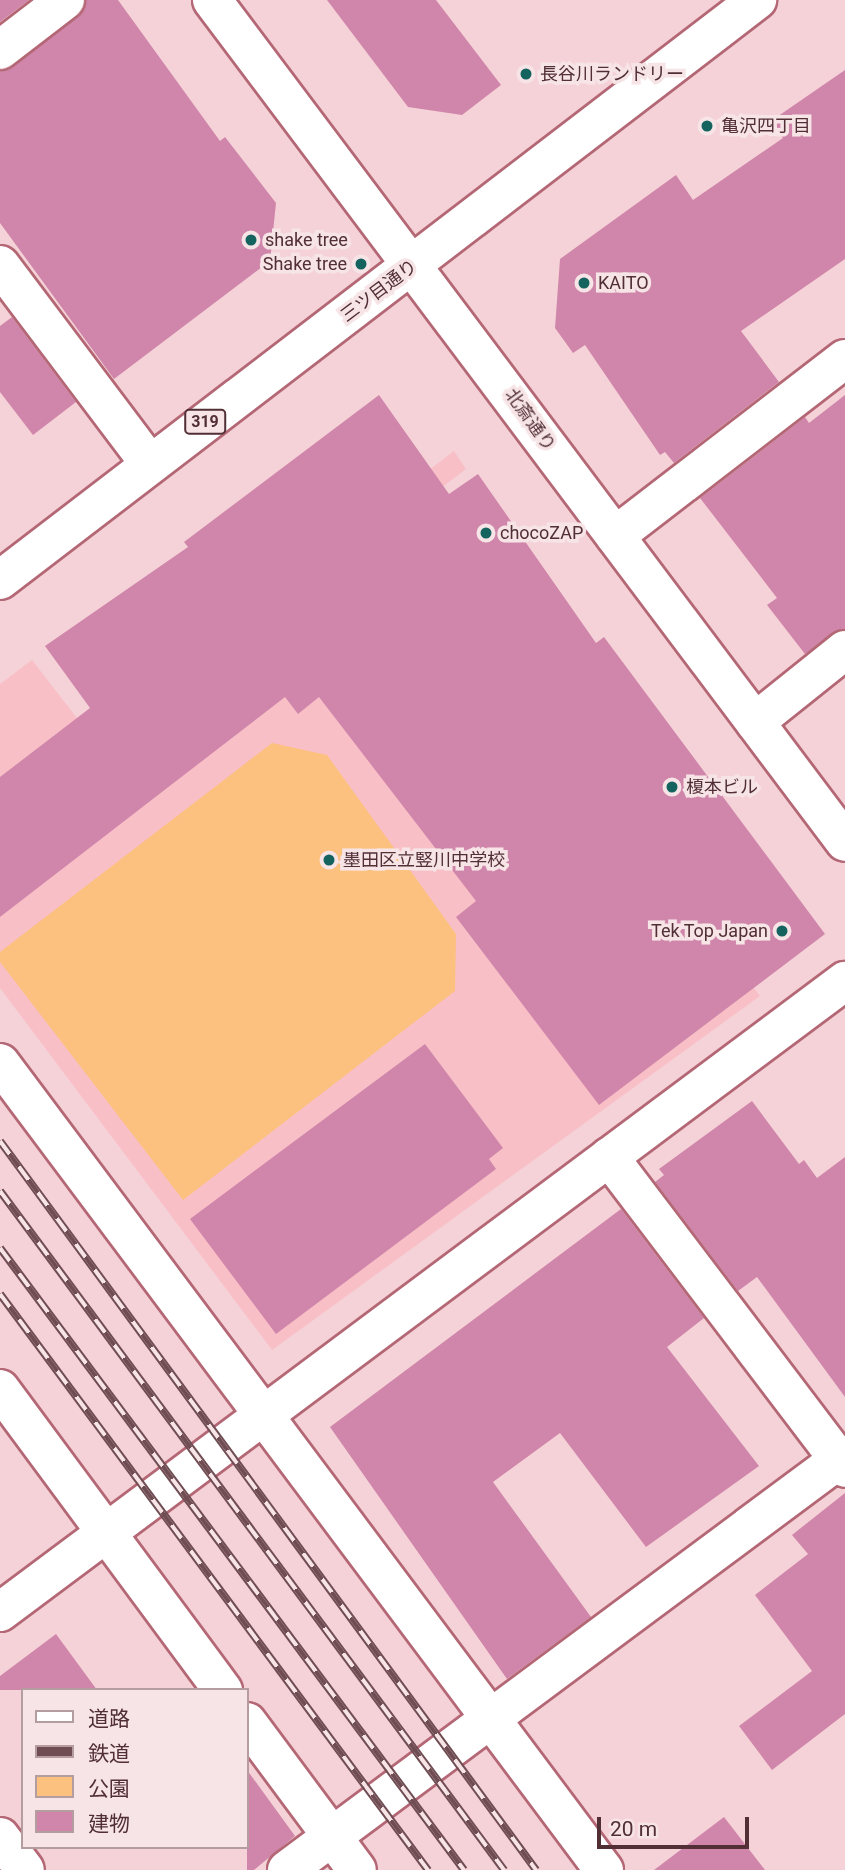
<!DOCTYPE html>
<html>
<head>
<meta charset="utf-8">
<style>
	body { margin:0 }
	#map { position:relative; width:845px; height:1870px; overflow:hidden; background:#f5d2d7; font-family:Roboto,"Noto Sans JP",sans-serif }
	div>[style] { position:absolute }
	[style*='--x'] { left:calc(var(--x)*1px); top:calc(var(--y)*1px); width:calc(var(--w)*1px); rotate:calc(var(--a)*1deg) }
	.built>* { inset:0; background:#f8bfc7 }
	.green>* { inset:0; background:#fcc17f }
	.building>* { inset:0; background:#d086aa }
	.roads { filter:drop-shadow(2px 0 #b46775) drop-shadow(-2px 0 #b46775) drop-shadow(0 2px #b46775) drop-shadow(0 -2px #b46775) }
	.minor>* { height:38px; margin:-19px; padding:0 19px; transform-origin:19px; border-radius:19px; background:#fff }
	.major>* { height:38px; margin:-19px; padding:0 19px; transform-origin:19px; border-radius:19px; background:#fff }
	.rail>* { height:8px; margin-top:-4px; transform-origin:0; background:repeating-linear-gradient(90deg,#f6e4e6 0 16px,#6f4d53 0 32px); box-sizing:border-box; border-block:2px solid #6f4d53 }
	.dots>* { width:19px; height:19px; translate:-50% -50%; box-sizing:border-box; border:4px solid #f6e4e6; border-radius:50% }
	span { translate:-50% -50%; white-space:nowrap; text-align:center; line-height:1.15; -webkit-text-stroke:7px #f6e4e6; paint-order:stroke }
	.shield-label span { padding:2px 5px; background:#f6e4e6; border:2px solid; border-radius:5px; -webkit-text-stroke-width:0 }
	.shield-label { font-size:16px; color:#512f35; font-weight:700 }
	.poi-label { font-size:18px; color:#512f35 }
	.left { translate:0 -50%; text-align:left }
	.right { translate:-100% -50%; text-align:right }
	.street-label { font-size:18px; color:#512f35 }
	.legend { position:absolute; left:21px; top:1688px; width:228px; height:161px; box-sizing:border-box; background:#f6e4e6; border:2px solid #b49c9f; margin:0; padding:9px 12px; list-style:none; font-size:21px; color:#512f35 }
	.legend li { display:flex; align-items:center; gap:14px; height:35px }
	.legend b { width:35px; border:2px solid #b49c9f }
	.scale { position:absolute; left:597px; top:1817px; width:152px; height:32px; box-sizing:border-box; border:4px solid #512f35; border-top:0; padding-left:9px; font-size:21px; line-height:24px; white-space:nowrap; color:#512f35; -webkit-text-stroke:5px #f6e4e6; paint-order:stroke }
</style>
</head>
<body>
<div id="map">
	<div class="built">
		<div style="clip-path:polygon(454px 451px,466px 469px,403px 517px,760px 996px,272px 1350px,0 988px,0 684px,32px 660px,87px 731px)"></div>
	</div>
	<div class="green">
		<div style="clip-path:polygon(272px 743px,327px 755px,456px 934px,455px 991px,183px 1200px,0 962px,0 952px)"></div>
	</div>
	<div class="building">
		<div style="clip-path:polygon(0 0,29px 0,0 22px)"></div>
		<div style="clip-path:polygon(86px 0,118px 0,220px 141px,225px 137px,276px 203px,270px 261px,114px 379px,0 223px,0 71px,78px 17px)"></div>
		<div style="clip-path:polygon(327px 0,436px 0,501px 85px,462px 115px,408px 107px)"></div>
		<div style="clip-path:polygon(845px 70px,845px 259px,741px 331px,779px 382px,674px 463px,665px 452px,660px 455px,585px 345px,573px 353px,555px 328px,560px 259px,676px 175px,693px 200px,783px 138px,771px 121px)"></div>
		<div style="clip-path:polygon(12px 317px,76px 402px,33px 435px,0 392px,0 326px)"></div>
		<div style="clip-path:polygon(379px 395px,449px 494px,478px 474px,596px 643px,604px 637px,825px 934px,599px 1105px,456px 917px,476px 901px,319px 697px,298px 714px,285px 697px,0 917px,0 777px,90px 708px,45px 646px,188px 547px,184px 542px)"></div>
		<div style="clip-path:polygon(845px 395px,845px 629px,805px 654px,767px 605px,777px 598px,700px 498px,805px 417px,809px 423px)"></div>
		<div style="clip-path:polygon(425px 1044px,503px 1148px,489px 1159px,496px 1169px,276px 1334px,190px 1219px)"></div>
		<div style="clip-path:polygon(752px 1101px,799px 1164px,804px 1160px,817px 1178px,845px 1157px,845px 1397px,757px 1277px,738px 1291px,655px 1182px,664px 1175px,659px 1169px)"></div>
		<div style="clip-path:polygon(621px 1209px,704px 1318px,667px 1347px,759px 1466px,646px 1547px,560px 1433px,493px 1482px,591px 1617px,507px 1679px,330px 1427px)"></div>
		<div style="clip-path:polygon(845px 1493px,845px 1714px,772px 1770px,739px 1726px,812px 1671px,755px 1595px,808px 1554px,792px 1535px)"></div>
		<div style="clip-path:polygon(56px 1634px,97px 1690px,0 1690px,0 1676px)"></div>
		<div style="clip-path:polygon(247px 1770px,295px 1836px,254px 1870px,247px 1870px)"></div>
		<div style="clip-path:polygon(724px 1817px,765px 1870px,654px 1870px)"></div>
	</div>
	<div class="roads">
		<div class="minor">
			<div style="--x:212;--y:0;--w:1053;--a:53.06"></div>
			<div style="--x:0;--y:50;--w:82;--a:-37.6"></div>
			<div style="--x:0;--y:265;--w:249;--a:53"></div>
			<div style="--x:615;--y:536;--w:290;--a:-37.6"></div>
			<div style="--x:755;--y:722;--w:115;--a:-38.7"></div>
			<div style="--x:0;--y:1063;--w:1008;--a:53.19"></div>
			<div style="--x:609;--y:1157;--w:390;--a:52.8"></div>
			<div style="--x:0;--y:1389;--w:375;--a:53.5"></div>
			<div style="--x:0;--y:1612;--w:1055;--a:-36.75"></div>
			<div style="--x:247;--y:1722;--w:184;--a:53.4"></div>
			<div style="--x:0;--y:1837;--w:41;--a:52.9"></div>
			<div style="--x:287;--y:1870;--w:695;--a:-36.64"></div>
		</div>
		<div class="major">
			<div style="--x:0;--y:580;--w:954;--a:-37.46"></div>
		</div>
	</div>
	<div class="rail">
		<div style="--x:0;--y:1141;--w:905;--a:53.67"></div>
		<div style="--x:0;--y:1191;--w:846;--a:53.41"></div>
		<div style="--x:0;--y:1248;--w:776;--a:53.28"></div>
		<div style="--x:0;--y:1294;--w:718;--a:53.39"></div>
	</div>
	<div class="dots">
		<div style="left:526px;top:74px;background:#15635f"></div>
		<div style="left:707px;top:126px;background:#15635f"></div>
		<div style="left:251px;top:240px;background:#15635f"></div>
		<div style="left:361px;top:264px;background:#15635f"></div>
		<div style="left:584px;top:283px;background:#15635f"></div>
		<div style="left:486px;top:533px;background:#15635f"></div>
		<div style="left:672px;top:787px;background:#15635f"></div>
		<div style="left:329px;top:860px;background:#15635f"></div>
		<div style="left:782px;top:931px;background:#15635f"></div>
	</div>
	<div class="shield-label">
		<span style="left:205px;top:422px">319</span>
	</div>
	<div class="poi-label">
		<span class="left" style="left:540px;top:74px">長谷川ランドリー</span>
		<span class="left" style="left:721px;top:126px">亀沢四丁目</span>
		<span class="left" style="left:265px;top:240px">shake tree</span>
		<span class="right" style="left:347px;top:264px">Shake tree</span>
		<span class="left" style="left:598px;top:283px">KAITO</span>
		<span class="left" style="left:500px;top:533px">chocoZAP</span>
		<span class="left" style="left:686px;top:787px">榎本ビル</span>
		<span class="left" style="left:343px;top:860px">墨田区立竪川中学校</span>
		<span class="right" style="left:768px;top:931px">Tek Top Japan</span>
	</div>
	<div class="street-label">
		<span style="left:379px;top:291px;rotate:-37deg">三ツ目通り</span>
		<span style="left:530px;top:420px;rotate:54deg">北斎通り</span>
	</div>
	<ul class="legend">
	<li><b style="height:9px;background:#fff"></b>道路</li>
	<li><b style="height:9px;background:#6f4d53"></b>鉄道</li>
	<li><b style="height:19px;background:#fcc17f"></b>公園</li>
	<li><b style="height:19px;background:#d086aa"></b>建物</li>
	</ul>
	<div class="scale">20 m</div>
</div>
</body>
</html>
